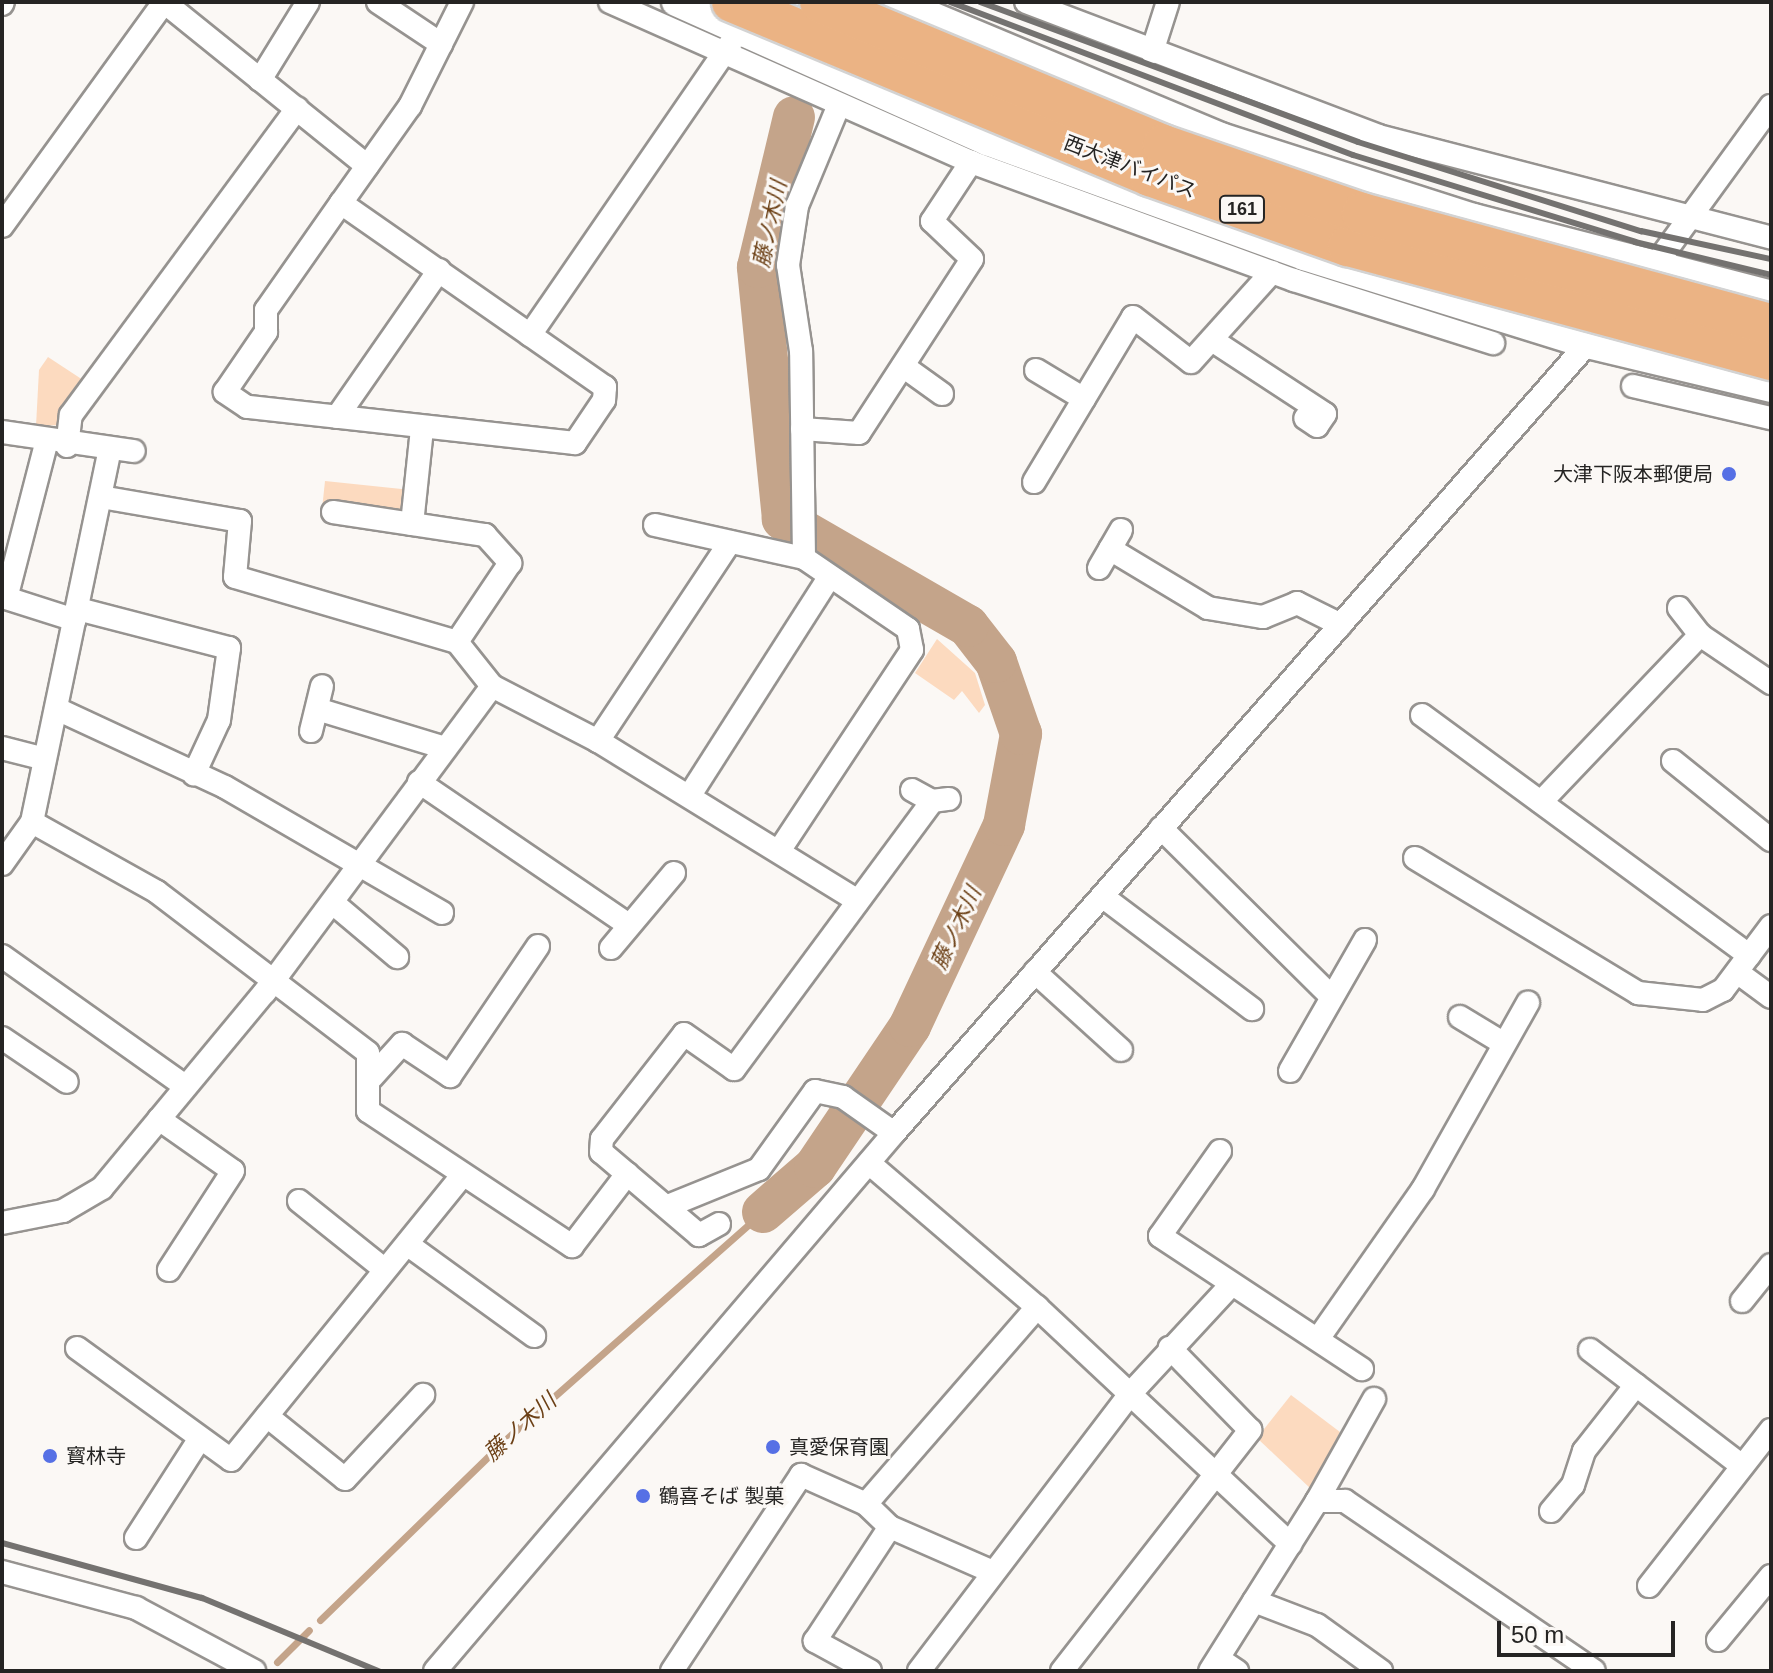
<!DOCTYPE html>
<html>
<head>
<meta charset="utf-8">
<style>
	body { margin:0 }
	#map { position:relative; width:1773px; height:1673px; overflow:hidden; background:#fbf8f5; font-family:Arial,"Noto Sans JP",sans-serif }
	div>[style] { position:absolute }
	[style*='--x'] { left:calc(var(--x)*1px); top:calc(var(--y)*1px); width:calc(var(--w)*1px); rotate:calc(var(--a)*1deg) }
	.green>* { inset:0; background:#fcdabf; transform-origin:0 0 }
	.stream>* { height:7px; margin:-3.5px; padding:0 3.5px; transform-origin:3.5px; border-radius:3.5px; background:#c4a48a }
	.river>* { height:42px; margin:-21px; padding:0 21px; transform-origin:21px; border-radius:21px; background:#c4a48a }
	.roads { filter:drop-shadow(2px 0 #969390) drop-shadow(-2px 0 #969390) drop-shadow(0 2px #969390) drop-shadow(0 -2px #969390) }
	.minor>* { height:22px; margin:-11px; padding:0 11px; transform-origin:11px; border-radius:11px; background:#fff }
	.tertiary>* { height:28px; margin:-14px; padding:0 14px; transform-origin:14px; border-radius:14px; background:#fff }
	.rail>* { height:6px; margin:-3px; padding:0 3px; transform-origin:3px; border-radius:3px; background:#747270 }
	.bridges { filter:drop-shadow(2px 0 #d3d3d3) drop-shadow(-2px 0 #d3d3d3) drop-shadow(0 2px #d3d3d3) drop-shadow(0 -2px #d3d3d3) }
	.motorway-bridge>* { height:40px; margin:-20px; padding:0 20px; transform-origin:20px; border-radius:20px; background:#ebb384 }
	.dots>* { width:22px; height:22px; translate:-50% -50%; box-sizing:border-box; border:4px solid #fbf8f5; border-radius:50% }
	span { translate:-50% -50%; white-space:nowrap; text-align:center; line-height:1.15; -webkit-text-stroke:6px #fbf8f5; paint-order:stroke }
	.shield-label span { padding:2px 6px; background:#fbf8f5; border:2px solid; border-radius:6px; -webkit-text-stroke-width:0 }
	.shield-label { font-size:18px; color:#252423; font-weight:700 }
	.street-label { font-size:20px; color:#252423 }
	.poi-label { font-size:20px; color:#252423 }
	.right { translate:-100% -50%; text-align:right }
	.left { translate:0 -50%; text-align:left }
	.water-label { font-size:22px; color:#6c4016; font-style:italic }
	.frame { position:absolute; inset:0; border:4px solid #252423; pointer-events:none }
	.scale { position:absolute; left:1497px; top:1621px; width:178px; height:36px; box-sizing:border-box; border:4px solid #252423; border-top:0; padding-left:10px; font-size:24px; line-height:28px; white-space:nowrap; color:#252423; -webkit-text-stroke:6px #fbf8f5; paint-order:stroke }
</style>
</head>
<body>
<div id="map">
	<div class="green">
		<div style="clip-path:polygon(48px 357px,83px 380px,61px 425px,36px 426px,39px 370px)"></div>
		<div style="left:325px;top:481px;width:89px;height:31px;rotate:6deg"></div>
		<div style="clip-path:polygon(937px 639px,975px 673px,985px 705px,979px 713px,962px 691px,954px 700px,915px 673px)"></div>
		<div style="clip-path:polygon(1291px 1395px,1340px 1432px,1311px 1489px,1257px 1438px)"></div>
	</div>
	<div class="stream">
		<div style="--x:320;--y:1620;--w:258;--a:-44.2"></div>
		<div style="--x:505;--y:1440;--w:344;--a:-41.5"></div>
		<div style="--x:277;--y:1662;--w:45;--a:-45"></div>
	</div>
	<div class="river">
		<div style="--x:763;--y:1212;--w:69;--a:-40.9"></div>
		<div style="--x:815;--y:1167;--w:170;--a:-56"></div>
		<div style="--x:910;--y:1026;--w:222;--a:-64.9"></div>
		<div style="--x:1004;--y:825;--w:93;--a:-79.4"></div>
		<div style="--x:1021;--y:734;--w:76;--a:-109.1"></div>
		<div style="--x:996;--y:662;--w:46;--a:-127.9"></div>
		<div style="--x:968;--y:626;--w:214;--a:-150"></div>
		<div style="--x:783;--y:519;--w:253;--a:-95.7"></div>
		<div style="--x:758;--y:267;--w:154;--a:-76.5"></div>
	</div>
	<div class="roads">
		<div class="minor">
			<div style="--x:164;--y:2;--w:261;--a:38.9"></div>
			<div style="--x:378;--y:2;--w:76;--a:33.7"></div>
			<div style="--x:610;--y:2;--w:395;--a:23.9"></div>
			<div style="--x:971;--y:162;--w:344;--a:20.1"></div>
			<div style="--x:1294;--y:280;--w:209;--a:17.6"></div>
			<div style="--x:1026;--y:2;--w:377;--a:20.8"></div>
			<div style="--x:1378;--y:136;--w:406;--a:14.5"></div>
			<div style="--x:2;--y:4;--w:2;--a:-63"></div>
			<div style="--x:1152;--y:52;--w:52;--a:-72.3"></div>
			<div style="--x:260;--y:80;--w:92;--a:-58.4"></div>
			<div style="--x:341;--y:203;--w:322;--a:34.9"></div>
			<div style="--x:605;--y:387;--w:13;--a:94"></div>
			<div style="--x:604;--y:400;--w:52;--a:124"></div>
			<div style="--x:575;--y:443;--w:330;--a:-173.7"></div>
			<div style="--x:247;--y:407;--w:27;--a:-146"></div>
			<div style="--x:225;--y:392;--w:73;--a:-55.7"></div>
			<div style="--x:266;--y:332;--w:22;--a:-90"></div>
			<div style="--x:266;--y:310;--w:131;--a:-55"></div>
			<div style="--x:341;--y:203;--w:119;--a:-54.6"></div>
			<div style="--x:410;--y:106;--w:116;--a:-63.4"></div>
			<div style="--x:2;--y:226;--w:276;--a:-54.1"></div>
			<div style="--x:1648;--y:275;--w:209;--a:-54"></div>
			<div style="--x:530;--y:335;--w:355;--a:-55.5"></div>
			<div style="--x:1212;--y:340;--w:135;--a:33.2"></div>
			<div style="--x:1325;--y:414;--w:14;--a:124"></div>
			<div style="--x:1317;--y:426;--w:14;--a:-146"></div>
			<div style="--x:903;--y:366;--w:48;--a:35.7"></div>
			<div style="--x:1036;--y:370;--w:56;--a:31.1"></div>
			<div style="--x:1633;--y:386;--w:142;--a:13.1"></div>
			<div style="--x:337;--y:417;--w:179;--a:-55.2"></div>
			<div style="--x:802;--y:429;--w:57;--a:4"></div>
			<div style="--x:859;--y:433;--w:207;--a:-57"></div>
			<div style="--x:972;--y:259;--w:55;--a:-136.5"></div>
			<div style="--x:932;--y:221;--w:71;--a:-56.5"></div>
			<div style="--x:2;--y:432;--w:133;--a:8.2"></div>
			<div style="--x:47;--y:440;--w:163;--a:104.5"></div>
			<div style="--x:6;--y:598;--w:72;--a:17.7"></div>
			<div style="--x:67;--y:446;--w:31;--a:-83"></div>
			<div style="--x:71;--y:415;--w:381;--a:-53.6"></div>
			<div style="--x:1034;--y:482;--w:192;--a:-59"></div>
			<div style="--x:1133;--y:317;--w:73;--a:37.8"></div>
			<div style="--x:1191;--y:362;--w:121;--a:-48"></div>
			<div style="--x:101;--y:497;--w:141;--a:9.8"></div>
			<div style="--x:240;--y:521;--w:56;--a:95.1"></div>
			<div style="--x:235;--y:577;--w:231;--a:16.3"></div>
			<div style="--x:457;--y:642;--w:56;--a:51.5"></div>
			<div style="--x:492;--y:686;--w:119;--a:27.4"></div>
			<div style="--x:333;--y:512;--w:154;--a:8.6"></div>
			<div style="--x:485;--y:535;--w:38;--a:48"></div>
			<div style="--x:510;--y:563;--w:95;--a:123.9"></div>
			<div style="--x:412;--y:524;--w:96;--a:-84"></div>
			<div style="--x:655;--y:525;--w:153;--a:12.5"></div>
			<div style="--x:804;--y:558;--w:126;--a:34.3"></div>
			<div style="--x:908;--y:629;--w:21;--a:79"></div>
			<div style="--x:912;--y:650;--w:237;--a:123.5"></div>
			<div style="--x:730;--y:542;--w:239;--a:123.6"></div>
			<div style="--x:598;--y:741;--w:305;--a:31.6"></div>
			<div style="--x:1110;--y:549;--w:114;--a:31"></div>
			<div style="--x:1208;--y:608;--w:56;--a:9.3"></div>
			<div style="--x:1263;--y:617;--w:37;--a:-22"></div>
			<div style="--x:1297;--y:603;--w:49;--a:26.6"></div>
			<div style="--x:804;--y:558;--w:207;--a:-90.8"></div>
			<div style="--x:801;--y:351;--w:87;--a:-98.6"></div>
			<div style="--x:788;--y:265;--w:60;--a:-81.3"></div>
			<div style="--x:797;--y:206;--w:107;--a:-67.5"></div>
			<div style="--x:1099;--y:568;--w:44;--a:-59.9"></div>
			<div style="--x:1679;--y:608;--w:34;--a:52"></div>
			<div style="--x:1700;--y:635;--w:86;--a:34.1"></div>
			<div style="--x:78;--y:609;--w:156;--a:14.5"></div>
			<div style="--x:229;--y:648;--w:73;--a:97.9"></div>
			<div style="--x:219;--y:720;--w:60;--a:114.8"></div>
			<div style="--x:57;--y:709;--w:185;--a:24.9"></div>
			<div style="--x:225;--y:787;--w:251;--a:30.1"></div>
			<div style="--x:317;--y:709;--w:134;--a:16.9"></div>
			<div style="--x:1422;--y:715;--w:406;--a:36.3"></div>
			<div style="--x:311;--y:731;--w:46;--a:-76.3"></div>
			<div style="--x:2;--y:748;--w:44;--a:14.3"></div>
			<div style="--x:1673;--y:761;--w:126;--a:38.9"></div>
			<div style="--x:419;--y:782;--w:254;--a:34.3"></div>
			<div style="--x:912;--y:790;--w:23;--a:29"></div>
			<div style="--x:932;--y:801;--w:17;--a:-7"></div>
			<div style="--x:690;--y:795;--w:258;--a:-57.4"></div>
			<div style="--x:1541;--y:802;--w:231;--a:-46.4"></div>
			<div style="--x:32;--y:822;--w:143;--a:29.2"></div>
			<div style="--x:157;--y:892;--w:265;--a:37.3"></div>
			<div style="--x:368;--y:1053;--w:58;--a:90"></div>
			<div style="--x:368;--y:1111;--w:245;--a:33.5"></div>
			<div style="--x:572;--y:1246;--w:91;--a:-52.6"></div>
			<div style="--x:1161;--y:828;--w:240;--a:44.7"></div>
			<div style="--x:1415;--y:858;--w:261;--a:31.2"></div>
			<div style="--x:1638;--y:993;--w:65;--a:6.1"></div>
			<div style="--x:1703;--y:1000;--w:22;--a:-27"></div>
			<div style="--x:1723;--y:990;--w:80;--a:-53.1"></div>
			<div style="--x:2;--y:864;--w:52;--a:-54.5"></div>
			<div style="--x:32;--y:822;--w:380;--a:-78.2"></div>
			<div style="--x:1102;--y:896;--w:188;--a:37"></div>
			<div style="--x:333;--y:903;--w:84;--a:40.2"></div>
			<div style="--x:611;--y:948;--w:98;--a:-50"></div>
			<div style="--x:2;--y:956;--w:221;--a:35.4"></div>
			<div style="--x:1035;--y:972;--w:116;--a:42.2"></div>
			<div style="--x:1737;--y:972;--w:42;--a:36.3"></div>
			<div style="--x:1460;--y:1017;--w:50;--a:31.2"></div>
			<div style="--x:2;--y:1038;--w:78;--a:34.1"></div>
			<div style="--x:1290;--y:1071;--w:151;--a:-60.2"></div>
			<div style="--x:372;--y:1077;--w:45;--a:-47.7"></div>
			<div style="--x:402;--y:1044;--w:58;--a:33.7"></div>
			<div style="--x:450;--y:1076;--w:157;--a:-55.9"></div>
			<div style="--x:159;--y:1119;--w:90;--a:35.1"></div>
			<div style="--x:233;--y:1171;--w:118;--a:122.9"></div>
			<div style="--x:1220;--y:1151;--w:104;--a:125.2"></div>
			<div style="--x:1160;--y:1236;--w:242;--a:33.4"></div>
			<div style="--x:869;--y:1163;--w:221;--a:40.6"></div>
			<div style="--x:1037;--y:1307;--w:347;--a:43.1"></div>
			<div style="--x:299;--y:1201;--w:110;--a:38.7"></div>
			<div style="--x:668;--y:1206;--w:98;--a:-22.1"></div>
			<div style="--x:759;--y:1169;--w:96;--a:-54.3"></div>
			<div style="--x:815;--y:1091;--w:29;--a:12"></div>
			<div style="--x:843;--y:1097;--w:62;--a:35.2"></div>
			<div style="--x:2;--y:1223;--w:62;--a:-11.1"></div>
			<div style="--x:63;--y:1211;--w:45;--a:-30.5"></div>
			<div style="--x:102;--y:1188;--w:255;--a:-50.3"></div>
			<div style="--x:265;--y:992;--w:381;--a:-53.4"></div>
			<div style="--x:719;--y:1224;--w:23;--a:151"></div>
			<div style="--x:699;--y:1235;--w:128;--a:-139.7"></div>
			<div style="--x:601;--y:1152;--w:13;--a:-86"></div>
			<div style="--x:602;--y:1139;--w:133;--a:-52"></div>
			<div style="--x:684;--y:1034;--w:61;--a:35"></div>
			<div style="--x:734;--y:1069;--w:333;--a:-53.5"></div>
			<div style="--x:407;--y:1244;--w:157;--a:35.9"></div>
			<div style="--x:1742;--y:1301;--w:46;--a:-51.1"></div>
			<div style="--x:1318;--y:1339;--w:183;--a:-55"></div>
			<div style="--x:1423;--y:1189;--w:214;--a:-60.6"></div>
			<div style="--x:77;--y:1348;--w:190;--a:36"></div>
			<div style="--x:231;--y:1460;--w:365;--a:-50.9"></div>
			<div style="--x:1590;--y:1350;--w:191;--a:37.3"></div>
			<div style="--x:267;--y:1416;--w:100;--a:38.9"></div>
			<div style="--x:345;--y:1479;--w:115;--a:-47.1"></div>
			<div style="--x:1317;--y:1501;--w:117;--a:-60.8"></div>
			<div style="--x:866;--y:1504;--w:33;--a:44"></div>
			<div style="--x:890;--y:1527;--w:112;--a:23.6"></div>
			<div style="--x:1551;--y:1511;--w:34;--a:-50"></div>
			<div style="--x:1573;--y:1485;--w:36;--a:-72"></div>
			<div style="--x:1584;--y:1451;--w:84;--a:-51.8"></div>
			<div style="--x:136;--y:1538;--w:117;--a:-57.3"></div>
			<div style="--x:2;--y:1572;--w:139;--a:15"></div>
			<div style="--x:136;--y:1608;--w:134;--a:28.1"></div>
			<div style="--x:1649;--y:1586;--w:198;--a:-52"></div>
			<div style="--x:1254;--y:1601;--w:67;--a:20.9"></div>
			<div style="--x:1317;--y:1625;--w:79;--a:35.7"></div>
			<div style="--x:1718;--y:1640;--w:83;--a:-50.4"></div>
			<div style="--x:1219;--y:1659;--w:22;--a:34"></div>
			<div style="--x:435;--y:1671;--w:707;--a:-49.53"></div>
			<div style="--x:894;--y:1133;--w:1064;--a:-48.7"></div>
			<div style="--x:672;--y:1671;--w:235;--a:-56.6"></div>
			<div style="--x:801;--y:1475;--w:71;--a:24"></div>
			<div style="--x:866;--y:1504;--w:261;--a:-49"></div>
			<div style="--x:870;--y:1671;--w:63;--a:-151.4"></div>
			<div style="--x:815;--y:1641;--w:136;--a:-56.7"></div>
			<div style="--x:919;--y:1671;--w:347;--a:-52.7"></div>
			<div style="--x:1129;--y:1395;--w:150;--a:-47.2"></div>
			<div style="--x:1062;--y:1671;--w:306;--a:-52"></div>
			<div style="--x:1250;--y:1430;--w:115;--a:-134.3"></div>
			<div style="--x:1210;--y:1671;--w:201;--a:-57.8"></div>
			<div style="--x:1317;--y:1501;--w:28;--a:0"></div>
			<div style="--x:1345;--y:1501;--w:301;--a:34.3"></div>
		</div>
		<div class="tertiary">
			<div style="--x:676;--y:2;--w:341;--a:24.1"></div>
			<div style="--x:987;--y:141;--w:337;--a:19.9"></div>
			<div style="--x:1304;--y:256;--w:296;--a:17.3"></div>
			<div style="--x:1587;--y:344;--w:189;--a:13.4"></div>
			<div style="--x:898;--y:2;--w:350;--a:22.7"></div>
			<div style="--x:1221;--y:137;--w:266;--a:17.8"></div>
			<div style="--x:1474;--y:218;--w:307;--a:14.5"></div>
		</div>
	</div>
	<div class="rail">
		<div style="--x:950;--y:2;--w:431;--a:20.8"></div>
		<div style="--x:1353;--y:155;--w:295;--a:17.1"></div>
		<div style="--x:1635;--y:242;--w:140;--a:13.6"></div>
		<div style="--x:980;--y:2;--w:403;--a:20.3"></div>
		<div style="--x:1358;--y:142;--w:297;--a:17.5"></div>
		<div style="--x:1641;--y:231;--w:133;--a:12.2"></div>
		<div style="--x:2;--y:1543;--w:207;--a:15.4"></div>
		<div style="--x:202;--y:1598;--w:191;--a:22.5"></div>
	</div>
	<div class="bridges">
		<div class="motorway-bridge">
			<div style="--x:732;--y:2;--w:453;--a:22.6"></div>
			<div style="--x:1150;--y:176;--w:210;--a:19.5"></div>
			<div style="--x:1348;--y:246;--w:438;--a:15.1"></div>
			<div style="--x:820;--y:2;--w:372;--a:22.6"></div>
			<div style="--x:1163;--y:145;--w:210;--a:18.9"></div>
			<div style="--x:1362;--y:213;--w:424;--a:15.2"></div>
		</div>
	</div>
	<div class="dots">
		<div style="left:1729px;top:474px;background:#5670e5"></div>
		<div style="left:773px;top:1447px;background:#5670e5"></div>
		<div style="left:50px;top:1456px;background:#5670e5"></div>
		<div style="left:643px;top:1496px;background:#5670e5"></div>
	</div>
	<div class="shield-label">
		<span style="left:1242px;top:209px">161</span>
	</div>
	<div class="street-label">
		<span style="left:1130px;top:167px;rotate:21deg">西大津バイパス</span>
	</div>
	<div class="poi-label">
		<span class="right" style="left:1713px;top:474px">大津下阪本郵便局</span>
		<span class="left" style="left:789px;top:1447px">真愛保育園</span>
		<span class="left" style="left:66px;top:1456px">寳林寺</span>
		<span class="left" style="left:659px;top:1496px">鶴喜そば 製菓</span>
	</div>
	<div class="water-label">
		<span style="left:770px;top:224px;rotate:-78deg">藤ノ木川</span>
		<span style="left:956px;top:928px;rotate:-65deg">藤ノ木川</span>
		<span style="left:520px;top:1427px;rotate:-42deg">藤ノ木川</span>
	</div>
	<div class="frame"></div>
	<div class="scale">50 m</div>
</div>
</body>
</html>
